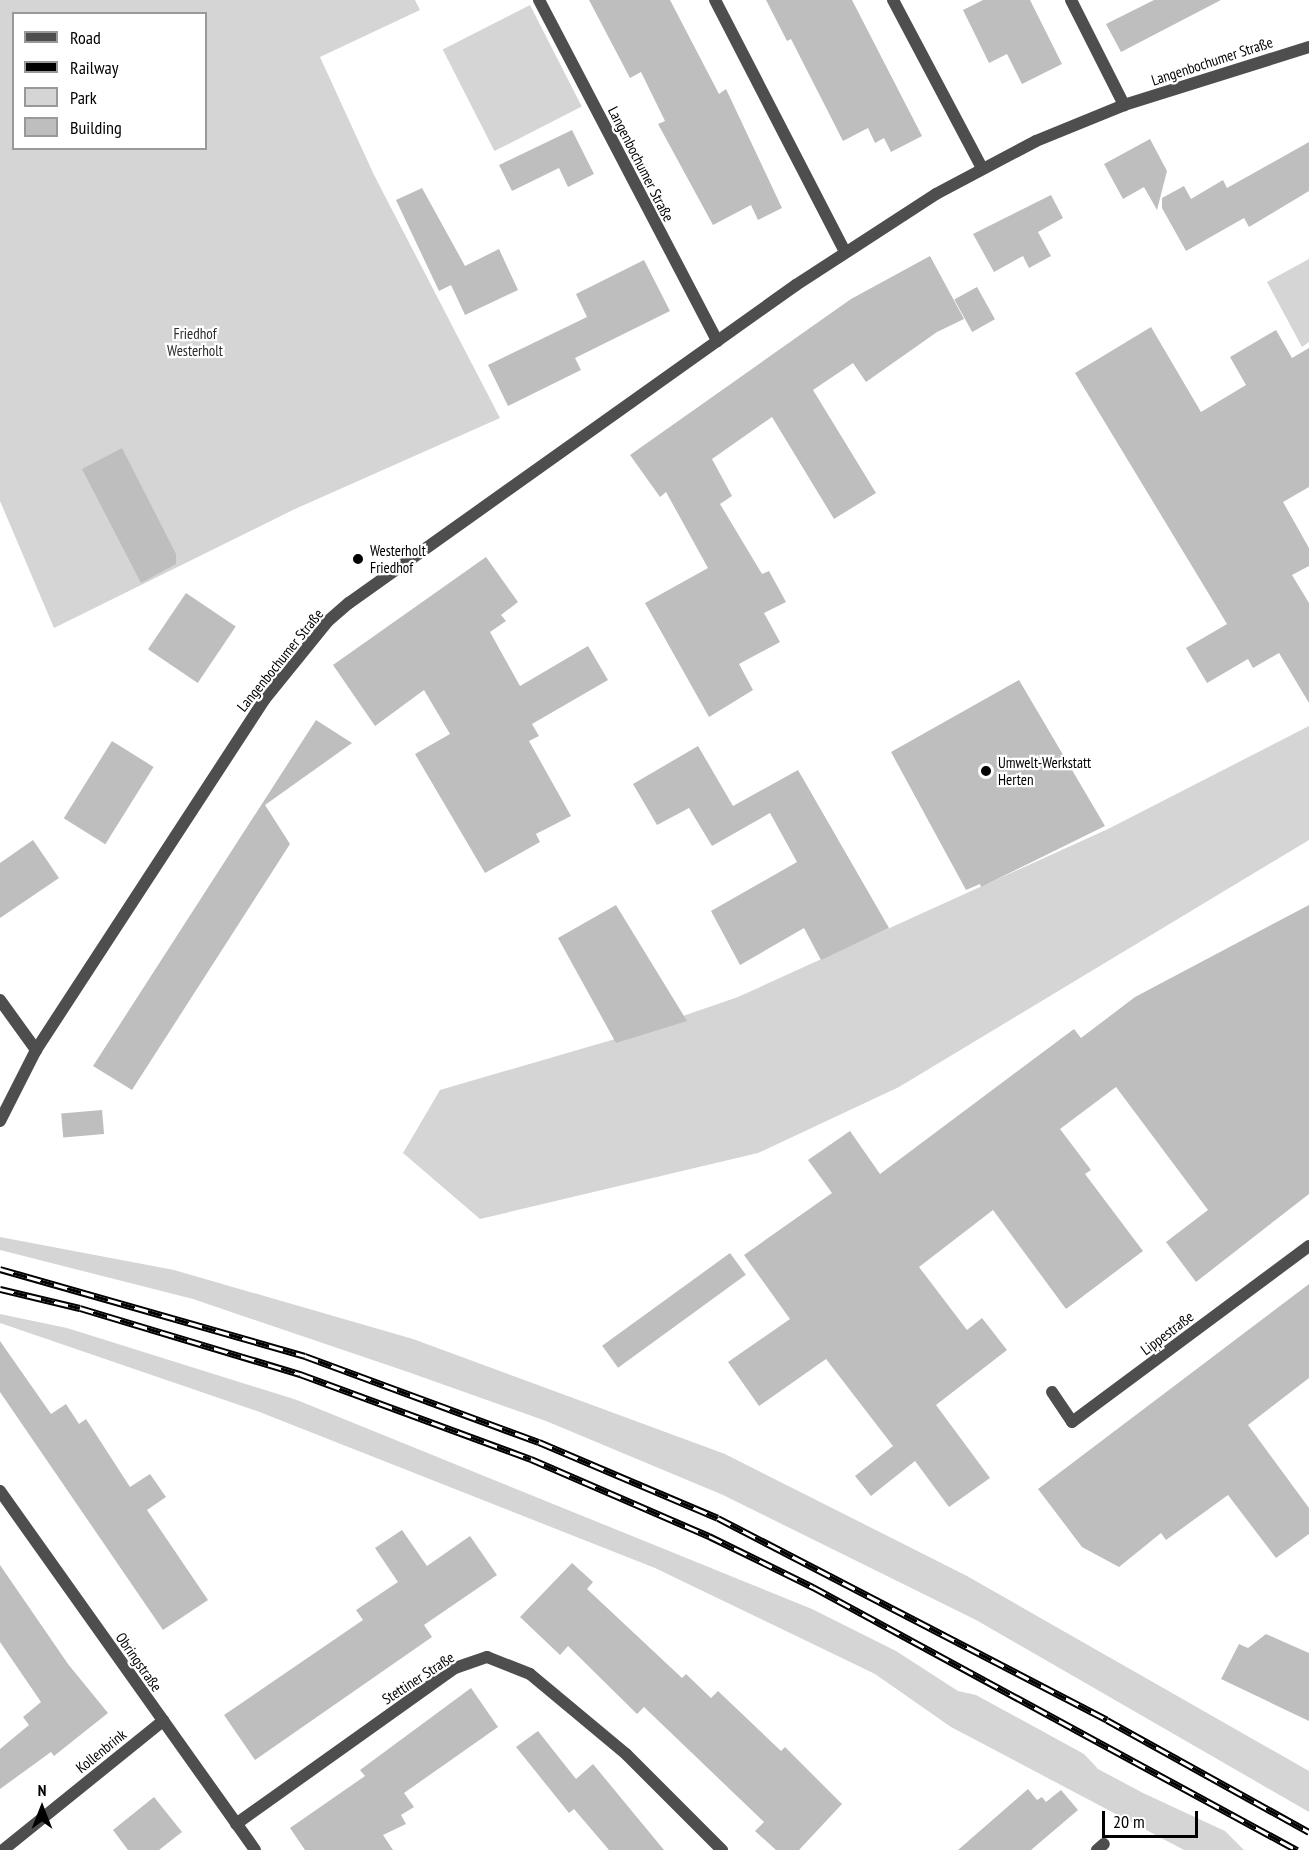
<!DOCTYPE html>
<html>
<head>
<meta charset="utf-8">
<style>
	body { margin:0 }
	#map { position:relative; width:1309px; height:1850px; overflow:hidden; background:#fff; font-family:"PT Sans Narrow",sans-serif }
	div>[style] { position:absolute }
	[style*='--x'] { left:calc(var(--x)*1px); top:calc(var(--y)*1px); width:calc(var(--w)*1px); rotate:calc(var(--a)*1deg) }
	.green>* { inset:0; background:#d5d5d5; transform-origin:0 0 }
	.building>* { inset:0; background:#bebebe; transform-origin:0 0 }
	.street>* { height:12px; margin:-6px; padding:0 6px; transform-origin:6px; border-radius:6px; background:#4e4e4e }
	.rail>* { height:7px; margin-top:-3.5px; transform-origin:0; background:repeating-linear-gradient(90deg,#fff 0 14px,#000 0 28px); box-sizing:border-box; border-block:2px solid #000 }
	.dots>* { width:16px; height:16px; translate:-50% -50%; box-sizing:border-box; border:3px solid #fff; border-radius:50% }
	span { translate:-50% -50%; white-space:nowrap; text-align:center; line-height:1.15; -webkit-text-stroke:4.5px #fff; paint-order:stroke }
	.street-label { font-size:15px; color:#000 }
	.park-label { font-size:15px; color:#2c2c2c }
	.poi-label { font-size:15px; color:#000 }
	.left { translate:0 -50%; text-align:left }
	.legend { position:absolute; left:12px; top:12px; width:195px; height:138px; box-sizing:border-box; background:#fff; border:2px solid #999; margin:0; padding:8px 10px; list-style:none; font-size:18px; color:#000 }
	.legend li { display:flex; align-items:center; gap:12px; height:30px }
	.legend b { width:30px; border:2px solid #999 }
	.north { position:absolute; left:12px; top:1778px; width:60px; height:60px; -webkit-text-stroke:4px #fff; paint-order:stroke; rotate:0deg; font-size:16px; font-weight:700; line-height:24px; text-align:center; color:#000 }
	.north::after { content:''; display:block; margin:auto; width:21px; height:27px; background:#000; clip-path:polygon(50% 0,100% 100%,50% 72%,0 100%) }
	.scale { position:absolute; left:1102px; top:1811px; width:96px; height:27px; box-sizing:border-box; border:3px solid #000; border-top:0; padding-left:8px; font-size:18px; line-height:21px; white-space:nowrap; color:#000; -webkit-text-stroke:4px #fff; paint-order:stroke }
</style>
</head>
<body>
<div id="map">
	<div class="green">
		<div style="clip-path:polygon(evenodd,0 0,415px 0,420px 10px,320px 57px,374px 175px,500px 418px,295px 509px,54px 628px,0 501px,0 0,14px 14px,206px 14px,206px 148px,14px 148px,14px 14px)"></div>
		<div style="left:530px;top:5px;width:114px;height:98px;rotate:63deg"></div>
		<div style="clip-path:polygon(1309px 259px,1309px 342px,1302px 347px,1267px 282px)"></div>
		<div style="clip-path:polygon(1309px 726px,1309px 840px,899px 1087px,758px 1153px,480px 1219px,403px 1153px,440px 1090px,622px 1037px,738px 997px,1108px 829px)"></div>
		<div style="clip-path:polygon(0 1237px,174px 1270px,413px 1339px,725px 1454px,967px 1576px,1309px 1771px,1309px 1812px,976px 1620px,723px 1495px,546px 1421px,408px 1372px,193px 1299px,0 1250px)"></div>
		<div style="clip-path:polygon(0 1314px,67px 1328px,297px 1400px,812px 1609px,896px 1651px,958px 1691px,976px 1695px,1084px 1754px,1098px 1769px,1143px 1793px,1225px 1831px,1244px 1850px,1184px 1850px,951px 1727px,875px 1674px,655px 1568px,257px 1411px,0 1323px)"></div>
	</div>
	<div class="building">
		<div style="clip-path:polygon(589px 0,670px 0,719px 94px,726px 89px,782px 208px,758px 220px,751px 205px,713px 225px,658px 124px,665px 121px,641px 72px,630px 78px)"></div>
		<div style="clip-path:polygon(766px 0,852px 0,922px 136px,891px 152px,884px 138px,875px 143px,868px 128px,843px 141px,791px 39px,787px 41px)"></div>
		<div style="clip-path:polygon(983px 0,1030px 0,1062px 64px,1022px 84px,1007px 54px,989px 63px,963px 10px)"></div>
		<div style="clip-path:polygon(1154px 0,1221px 0,1121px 52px,1106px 24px)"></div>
		<div style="clip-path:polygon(572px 130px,594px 174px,568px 187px,559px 168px,512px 191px,499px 165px)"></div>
		<div style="clip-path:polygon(1150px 139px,1167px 171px,1157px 210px,1144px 187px,1123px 199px,1104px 164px)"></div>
		<div style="clip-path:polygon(1309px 142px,1309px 191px,1249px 227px,1244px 218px,1186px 251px,1162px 208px,1162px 198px,1184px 186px,1191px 199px,1223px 180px,1227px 188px)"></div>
		<div style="clip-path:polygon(422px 188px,465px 266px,499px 249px,518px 290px,465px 315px,451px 285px,439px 291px,396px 200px)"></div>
		<div style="clip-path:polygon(1051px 195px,1063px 218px,1038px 232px,1051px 256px,1029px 268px,1023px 256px,994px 272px,973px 234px)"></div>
		<div style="clip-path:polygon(930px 256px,964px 319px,937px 332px,866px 382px,853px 363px,813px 390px,876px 493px,834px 519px,772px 417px,712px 459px,732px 496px,720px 504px,762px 574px,769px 571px,786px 602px,764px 613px,780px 642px,739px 664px,753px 690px,709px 717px,645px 603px,708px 568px,666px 492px,660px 497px,630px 455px,851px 299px)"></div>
		<div style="clip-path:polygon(644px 260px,670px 311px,575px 358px,581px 370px,508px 406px,488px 365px,587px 317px,576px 294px)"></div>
		<div style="left:977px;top:287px;width:37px;height:26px;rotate:61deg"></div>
		<div style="clip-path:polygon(1151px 327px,1201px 412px,1246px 385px,1230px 357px,1276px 330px,1292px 358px,1309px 348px,1309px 487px,1283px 502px,1309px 548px,1309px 566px,1292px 575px,1309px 603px,1309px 703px,1279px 653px,1253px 668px,1248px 659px,1207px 683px,1186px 648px,1227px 624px,1075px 373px)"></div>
		<div style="clip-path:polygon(122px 448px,176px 554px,176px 564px,141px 583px,82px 469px)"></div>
		<div style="clip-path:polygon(486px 557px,518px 602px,501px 615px,506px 621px,490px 632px,520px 686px,588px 646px,608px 680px,532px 724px,539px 736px,529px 741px,571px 816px,536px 834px,540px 842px,485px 873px,415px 754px,450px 734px,424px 690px,375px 726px,333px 665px)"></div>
		<div style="left:186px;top:593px;width:60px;height:68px;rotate:34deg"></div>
		<div style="clip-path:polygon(1019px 680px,1105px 826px,981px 887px,980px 884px,966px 890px,891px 752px)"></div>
		<div style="clip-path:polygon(316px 720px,352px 743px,265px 805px,290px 844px,132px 1090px,93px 1066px)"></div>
		<div style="left:112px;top:741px;width:49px;height:91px;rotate:32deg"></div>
		<div style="clip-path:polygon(698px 746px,733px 806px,798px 770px,889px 928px,821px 960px,804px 928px,740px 965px,711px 911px,797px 862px,770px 813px,712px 846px,689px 808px,657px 825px,633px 784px)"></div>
		<div style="clip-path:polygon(33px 840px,59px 878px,0 918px,0 863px)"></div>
		<div style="clip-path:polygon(616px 905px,687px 1021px,616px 1043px,558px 938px)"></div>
		<div style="clip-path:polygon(1309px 905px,1309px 1194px,1196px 1282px,1166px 1242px,1208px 1210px,1116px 1087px,1060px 1129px,1091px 1170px,1085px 1174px,1143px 1251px,1066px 1309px,993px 1210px,919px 1267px,967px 1330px,982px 1318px,1007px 1350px,936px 1405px,990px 1478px,949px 1507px,915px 1461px,871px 1496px,855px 1476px,893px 1446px,826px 1359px,759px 1406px,728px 1362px,790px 1319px,744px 1255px,832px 1193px,808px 1160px,850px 1131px,880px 1174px,1074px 1029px,1081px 1038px,1135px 997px)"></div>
		<div style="left:102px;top:1110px;width:24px;height:41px;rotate:85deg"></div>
		<div style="left:730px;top:1253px;width:27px;height:158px;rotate:54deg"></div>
		<div style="clip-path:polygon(1309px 1284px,1309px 1378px,1248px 1425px,1309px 1508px,1309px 1534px,1276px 1558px,1228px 1495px,1166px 1540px,1161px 1533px,1119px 1567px,1082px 1547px,1038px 1489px)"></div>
		<div style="clip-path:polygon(0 1341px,51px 1414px,66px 1404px,79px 1424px,86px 1419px,130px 1487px,150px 1474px,166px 1497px,147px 1510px,208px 1600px,163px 1630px,0 1392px)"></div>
		<div style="clip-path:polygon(402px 1530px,427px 1566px,470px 1536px,497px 1575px,424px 1625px,432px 1637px,255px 1760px,224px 1715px,363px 1620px,356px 1610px,398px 1582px,375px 1548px)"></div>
		<div style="clip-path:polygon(572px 1563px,593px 1582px,587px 1589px,682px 1678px,686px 1674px,711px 1698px,718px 1691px,781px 1751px,785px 1747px,842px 1804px,799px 1850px,776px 1850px,755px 1831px,764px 1822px,644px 1707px,637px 1714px,568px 1646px,560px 1655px,520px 1617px)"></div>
		<div style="clip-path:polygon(0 1565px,68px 1664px,108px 1713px,54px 1756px,51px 1752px,0 1789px,0 1749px,29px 1725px,23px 1717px,41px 1702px,0 1642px)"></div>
		<div style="clip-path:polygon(1266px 1634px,1309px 1653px,1309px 1721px,1221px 1679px,1239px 1644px,1248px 1648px)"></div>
		<div style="clip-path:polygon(471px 1688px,498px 1727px,404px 1793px,414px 1807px,401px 1815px,406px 1824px,383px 1835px,393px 1850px,305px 1850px,290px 1828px,365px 1776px,360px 1770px)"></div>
		<div style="clip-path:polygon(538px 1731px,576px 1779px,593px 1764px,664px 1850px,609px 1850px,574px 1809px,569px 1813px,516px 1747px)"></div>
		<div style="clip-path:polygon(1028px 1789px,1037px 1800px,1042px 1797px,1046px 1802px,1061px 1790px,1078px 1810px,1031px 1850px,958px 1850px)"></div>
		<div style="clip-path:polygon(154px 1797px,182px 1832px,159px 1850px,128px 1850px,113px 1830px)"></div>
	</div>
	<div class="street">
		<div style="--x:539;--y:0;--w:385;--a:62.4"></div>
		<div style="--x:715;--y:0;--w:284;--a:62.7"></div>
		<div style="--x:893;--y:0;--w:190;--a:62.1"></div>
		<div style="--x:1071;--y:0;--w:118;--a:63.2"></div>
		<div style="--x:0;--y:1000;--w:62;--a:54.2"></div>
		<div style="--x:0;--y:1121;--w:80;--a:-63.1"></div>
		<div style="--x:36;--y:1050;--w:418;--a:-56.9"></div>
		<div style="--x:264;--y:700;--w:102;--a:-51"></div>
		<div style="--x:328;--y:621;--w:28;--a:-41"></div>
		<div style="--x:349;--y:603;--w:549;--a:-35.43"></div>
		<div style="--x:796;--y:285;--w:167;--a:-33"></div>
		<div style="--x:936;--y:194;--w:113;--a:-27.9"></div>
		<div style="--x:1036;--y:141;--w:95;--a:-22.2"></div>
		<div style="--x:1124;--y:105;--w:194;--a:-17.4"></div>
		<div style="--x:1052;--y:1392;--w:36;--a:56"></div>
		<div style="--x:1072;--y:1422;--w:295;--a:-36.6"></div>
		<div style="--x:0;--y:1491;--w:440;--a:54.6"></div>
		<div style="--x:236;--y:1824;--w:269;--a:-35.5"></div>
		<div style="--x:455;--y:1668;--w:34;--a:-19"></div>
		<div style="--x:487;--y:1657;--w:46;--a:21.6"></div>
		<div style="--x:530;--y:1674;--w:125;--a:39.8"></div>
		<div style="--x:626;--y:1754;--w:136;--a:45"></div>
		<div style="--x:3;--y:1850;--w:206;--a:-38.9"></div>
		<div style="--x:1097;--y:1850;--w:9;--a:-41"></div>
	</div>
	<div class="rail">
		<div style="--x:0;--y:1269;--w:317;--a:15.9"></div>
		<div style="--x:305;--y:1356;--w:249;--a:20.2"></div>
		<div style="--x:539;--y:1442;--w:194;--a:23"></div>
		<div style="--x:718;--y:1518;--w:438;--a:27.4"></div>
		<div style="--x:1107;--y:1720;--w:231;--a:29"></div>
		<div style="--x:0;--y:1289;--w:82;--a:13.4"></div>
		<div style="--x:80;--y:1308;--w:230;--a:16.7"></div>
		<div style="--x:300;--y:1374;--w:246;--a:20.2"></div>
		<div style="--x:531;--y:1459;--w:194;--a:23.4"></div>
		<div style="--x:709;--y:1536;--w:116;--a:26.1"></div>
		<div style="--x:813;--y:1587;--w:551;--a:28.52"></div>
	</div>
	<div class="dots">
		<div style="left:358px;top:559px;background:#000"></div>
		<div style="left:986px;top:771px;background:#000"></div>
	</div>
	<div class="street-label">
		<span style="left:1212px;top:61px;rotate:-18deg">Langenbochumer Straße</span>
		<span style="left:641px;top:164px;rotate:63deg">Langenbochumer Straße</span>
		<span style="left:280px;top:660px;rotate:-51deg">Langenbochumer Straße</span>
		<span style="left:1167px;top:1333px;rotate:-37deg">Lippestraße</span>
		<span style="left:139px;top:1662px;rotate:55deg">Obringstraße</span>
		<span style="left:418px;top:1678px;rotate:-33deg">Stettiner Straße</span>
		<span style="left:101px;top:1751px;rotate:-39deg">Kollenbrink</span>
	</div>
	<div class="park-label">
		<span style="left:195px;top:342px">Friedhof<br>Westerholt</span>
	</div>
	<div class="poi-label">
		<span class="left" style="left:370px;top:559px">Westerholt<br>Friedhof</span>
		<span class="left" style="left:998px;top:771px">Umwelt-Werkstatt<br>Herten</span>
	</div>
	<ul class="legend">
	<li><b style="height:8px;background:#4e4e4e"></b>Road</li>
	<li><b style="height:8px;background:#000"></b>Railway</li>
	<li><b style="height:16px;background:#d5d5d5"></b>Park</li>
	<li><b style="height:16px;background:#bebebe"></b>Building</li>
	</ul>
	<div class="north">N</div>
	<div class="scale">20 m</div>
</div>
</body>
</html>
